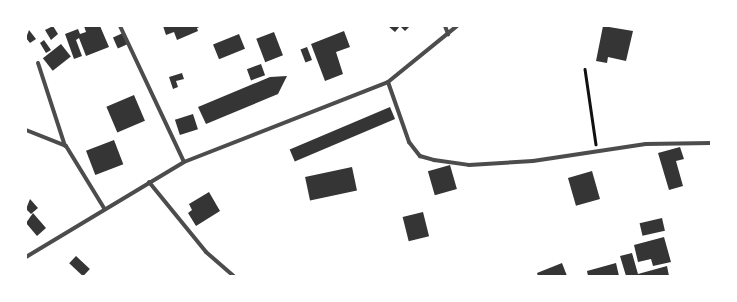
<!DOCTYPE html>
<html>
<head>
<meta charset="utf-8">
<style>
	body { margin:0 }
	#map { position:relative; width:737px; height:302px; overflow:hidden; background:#fff; font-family:Poppins,sans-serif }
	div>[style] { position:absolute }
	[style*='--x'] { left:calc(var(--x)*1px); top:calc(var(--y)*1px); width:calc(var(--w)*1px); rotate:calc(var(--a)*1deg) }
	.building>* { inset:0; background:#353535; transform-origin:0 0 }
	.path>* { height:2.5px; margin:-1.25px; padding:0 1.25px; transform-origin:1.25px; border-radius:1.25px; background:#111 }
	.minor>* { height:4px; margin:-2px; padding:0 2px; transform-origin:2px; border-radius:2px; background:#4c4c4c }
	span { translate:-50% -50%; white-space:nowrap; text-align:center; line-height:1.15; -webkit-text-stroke:3px #fff; paint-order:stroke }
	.frame { position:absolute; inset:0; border:27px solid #fff; pointer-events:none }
</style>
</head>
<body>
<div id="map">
	<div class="building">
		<div style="clip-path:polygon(53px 26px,58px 34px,51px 40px,45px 30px)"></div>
		<div style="clip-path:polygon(84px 26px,100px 26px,109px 47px,86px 56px,79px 38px,76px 40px,82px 56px,74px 59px,65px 34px,78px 29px,80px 34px,86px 32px)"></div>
		<div style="clip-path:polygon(163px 26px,202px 26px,197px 28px,198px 31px,177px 40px,174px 32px,166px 35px)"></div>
		<div style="clip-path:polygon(388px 26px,410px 26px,405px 31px,400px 26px,395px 32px)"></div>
		<div style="clip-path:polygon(603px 26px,633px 31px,626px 61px,608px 57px,607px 63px,596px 61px)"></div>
		<div style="clip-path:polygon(29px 30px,36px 39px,30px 43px,26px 38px)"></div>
		<div style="clip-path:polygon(344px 31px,350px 47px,336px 52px,343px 74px,325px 81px,311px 44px)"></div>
		<div style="left:274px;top:32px;width:25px;height:19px;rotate:69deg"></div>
		<div style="left:123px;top:33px;width:12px;height:11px;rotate:66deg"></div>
		<div style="left:239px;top:34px;width:16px;height:28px;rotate:68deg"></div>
		<div style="clip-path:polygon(44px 40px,51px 50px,46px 53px,40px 43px)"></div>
		<div style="left:61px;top:44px;width:16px;height:23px;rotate:52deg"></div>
		<div style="left:307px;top:47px;width:14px;height:7px;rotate:69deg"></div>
		<div style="left:261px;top:64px;width:12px;height:15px;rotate:70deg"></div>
		<div style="clip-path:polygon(182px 73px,184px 79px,176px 81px,178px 87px,173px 89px,169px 77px)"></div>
		<div style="clip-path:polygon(287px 76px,278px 94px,206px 124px,198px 107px,270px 77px)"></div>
		<div style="left:134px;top:95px;width:28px;height:30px;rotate:67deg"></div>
		<div style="left:390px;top:107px;width:13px;height:109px;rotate:67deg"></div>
		<div style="left:193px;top:114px;width:16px;height:19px;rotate:72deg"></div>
		<div style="left:114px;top:140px;width:26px;height:30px;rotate:69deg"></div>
		<div style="clip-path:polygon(680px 147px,684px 159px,676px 161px,683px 186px,669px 190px,658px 153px)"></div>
		<div style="left:450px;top:165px;width:25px;height:23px;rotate:74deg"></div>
		<div style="left:352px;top:167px;width:24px;height:48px;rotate:78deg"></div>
		<div style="left:592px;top:171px;width:29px;height:25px;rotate:74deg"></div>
		<div style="clip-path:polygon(209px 192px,220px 211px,196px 226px,188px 213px,192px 210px,189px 204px)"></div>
		<div style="clip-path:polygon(30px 199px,38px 208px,31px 214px,26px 209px)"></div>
		<div style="left:423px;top:212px;width:25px;height:21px;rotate:76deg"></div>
		<div style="clip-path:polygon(33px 213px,46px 228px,37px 236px,26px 223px)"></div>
		<div style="left:662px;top:218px;width:13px;height:23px;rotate:77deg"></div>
		<div style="clip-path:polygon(664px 237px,671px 262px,653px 266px,651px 259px,638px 262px,634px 245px)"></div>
		<div style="clip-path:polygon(632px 253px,638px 274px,667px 266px,669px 276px,626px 276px,620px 256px)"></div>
		<div style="left:76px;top:256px;width:19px;height:10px;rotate:43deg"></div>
		<div style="clip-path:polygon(562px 263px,567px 276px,538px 276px,537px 273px)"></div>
		<div style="clip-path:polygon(616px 263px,619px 276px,588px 276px,587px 271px)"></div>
	</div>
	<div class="path">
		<div style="--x:585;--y:69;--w:76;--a:81.7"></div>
	</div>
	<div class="minor">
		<div style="--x:120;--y:26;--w:150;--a:64.8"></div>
		<div style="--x:445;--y:26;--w:9;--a:69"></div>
		<div style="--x:38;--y:63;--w:87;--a:72"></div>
		<div style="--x:388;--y:82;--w:64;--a:70.7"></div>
		<div style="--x:409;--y:142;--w:18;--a:52"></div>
		<div style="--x:420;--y:156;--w:15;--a:16"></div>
		<div style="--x:434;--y:160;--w:35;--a:8"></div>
		<div style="--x:469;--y:165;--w:64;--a:-3.6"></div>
		<div style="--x:533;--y:161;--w:114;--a:-8.6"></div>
		<div style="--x:646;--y:144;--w:65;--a:-0.9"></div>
		<div style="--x:26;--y:130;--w:43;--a:21.8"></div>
		<div style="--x:66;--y:146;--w:73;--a:58.5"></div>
		<div style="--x:149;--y:182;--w:90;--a:50.8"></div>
		<div style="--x:206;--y:252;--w:37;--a:41"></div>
		<div style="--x:26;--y:257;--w:184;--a:-31"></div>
		<div style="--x:184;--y:162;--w:219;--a:-21.4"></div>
		<div style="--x:388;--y:82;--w:89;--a:-39.1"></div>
	</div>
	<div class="frame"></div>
</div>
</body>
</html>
